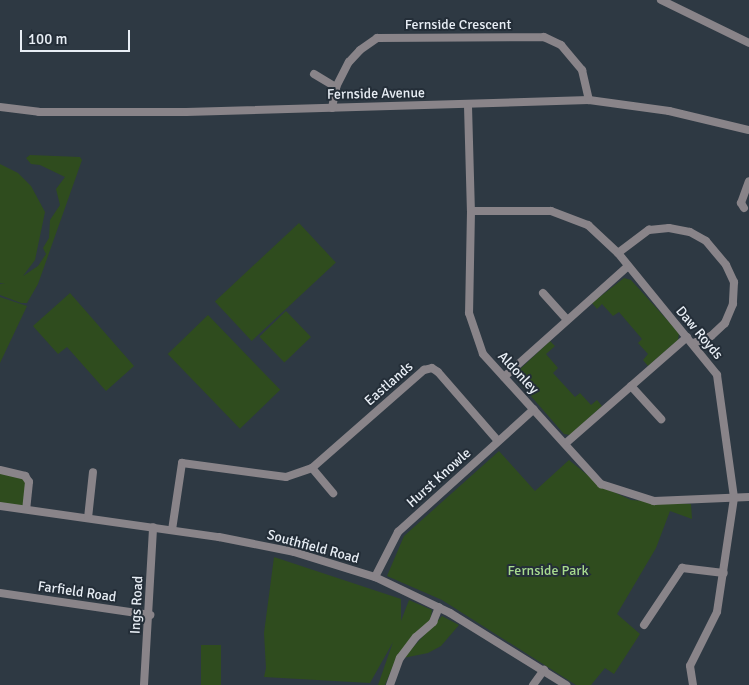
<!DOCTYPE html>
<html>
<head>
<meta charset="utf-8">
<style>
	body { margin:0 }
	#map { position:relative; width:749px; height:685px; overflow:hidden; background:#2e3943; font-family:Signika,sans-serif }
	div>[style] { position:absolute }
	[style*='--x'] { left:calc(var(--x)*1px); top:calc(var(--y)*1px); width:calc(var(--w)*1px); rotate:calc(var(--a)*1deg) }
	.green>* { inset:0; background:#2f4c1e; transform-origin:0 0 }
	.minor>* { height:8px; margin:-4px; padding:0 4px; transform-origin:4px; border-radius:4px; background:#898489 }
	span { translate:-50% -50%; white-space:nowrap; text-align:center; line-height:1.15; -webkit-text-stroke:4px #242e38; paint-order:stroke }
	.street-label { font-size:14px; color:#e8eef5 }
	.park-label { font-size:14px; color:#a8db8f }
	.scale { position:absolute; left:20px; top:30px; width:110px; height:22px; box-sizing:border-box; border:2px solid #e8eef5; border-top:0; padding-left:6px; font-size:15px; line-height:18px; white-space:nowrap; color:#e8eef5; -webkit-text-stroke:4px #242e38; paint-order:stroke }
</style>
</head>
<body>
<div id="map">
	<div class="green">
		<div style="clip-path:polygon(30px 155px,80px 157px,82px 160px,38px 284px,27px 303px,21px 303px,0 295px,0 284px,5px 283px,0 283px,0 164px,18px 173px,31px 186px,45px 212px,35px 260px,23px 276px,38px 266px,46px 254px,43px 248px,49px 238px,50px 220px,60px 205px,56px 189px,65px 177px,40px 165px,31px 164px,26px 158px)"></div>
		<div style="left:299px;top:223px;width:54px;height:115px;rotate:47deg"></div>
		<div style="clip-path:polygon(624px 278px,631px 280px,679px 333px,678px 340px,648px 366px,643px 360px,648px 354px,638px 343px,642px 339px,619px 312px,613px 316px,602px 304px,597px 309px,592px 303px)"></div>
		<div style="clip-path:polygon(70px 293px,134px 366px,106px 391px,67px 347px,58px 354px,33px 326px)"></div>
		<div style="clip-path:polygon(0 297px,27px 306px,0 363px)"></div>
		<div style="left:286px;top:311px;width:36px;height:37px;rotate:46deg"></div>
		<div style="left:208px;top:315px;width:104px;height:56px;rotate:46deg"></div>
		<div style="clip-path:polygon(550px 341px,555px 346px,546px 354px,558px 368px,553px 373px,575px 397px,580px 393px,591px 405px,597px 400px,602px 406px,570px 435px,564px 434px,516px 379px,517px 372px)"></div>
		<div style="clip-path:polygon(499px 451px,535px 491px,569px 460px,601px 486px,631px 500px,691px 504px,692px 519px,670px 511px,656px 548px,617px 614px,640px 634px,614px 674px,605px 668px,591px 685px,576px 685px,442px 600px,387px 576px,404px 536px)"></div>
		<div style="clip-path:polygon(0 471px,25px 476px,26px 509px,0 506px)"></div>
		<div style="clip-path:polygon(274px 557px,401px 599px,401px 621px,409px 600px,432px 610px,430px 621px,398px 654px,385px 685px,378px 685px,393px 642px,370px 683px,264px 677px,266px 668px,264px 633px)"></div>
		<div style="clip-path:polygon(442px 616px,459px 625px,441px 646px,428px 653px,403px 658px)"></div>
		<div style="left:201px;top:645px;width:20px;height:40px"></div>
	</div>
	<div class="minor">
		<div style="--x:661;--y:0;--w:98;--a:26"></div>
		<div style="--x:314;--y:74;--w:26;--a:31"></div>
		<div style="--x:468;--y:106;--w:105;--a:88.4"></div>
		<div style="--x:471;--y:211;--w:102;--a:91.1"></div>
		<div style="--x:469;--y:313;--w:43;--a:71.1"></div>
		<div style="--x:483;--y:354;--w:176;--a:47.8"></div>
		<div style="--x:601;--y:484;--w:56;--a:17.8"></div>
		<div style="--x:654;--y:501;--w:95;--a:-2.4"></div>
		<div style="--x:0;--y:107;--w:39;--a:7"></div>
		<div style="--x:39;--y:112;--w:147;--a:0"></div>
		<div style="--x:186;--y:112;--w:403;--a:-1.7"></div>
		<div style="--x:589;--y:100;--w:81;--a:7.8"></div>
		<div style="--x:669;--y:111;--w:82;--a:13.4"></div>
		<div style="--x:332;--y:108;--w:21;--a:-79"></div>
		<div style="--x:336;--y:87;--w:28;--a:-63"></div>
		<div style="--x:349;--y:62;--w:16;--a:-47"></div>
		<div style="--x:360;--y:50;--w:21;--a:-35"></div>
		<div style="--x:377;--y:38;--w:167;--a:-0.3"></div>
		<div style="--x:544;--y:37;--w:19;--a:25"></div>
		<div style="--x:561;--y:45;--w:33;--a:50"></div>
		<div style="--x:582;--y:70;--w:31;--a:77"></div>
		<div style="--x:744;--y:208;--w:6;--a:-121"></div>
		<div style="--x:741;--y:203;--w:23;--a:-70"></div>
		<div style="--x:471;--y:211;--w:80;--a:0"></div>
		<div style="--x:551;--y:211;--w:40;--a:21"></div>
		<div style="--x:588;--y:225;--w:41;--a:43"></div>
		<div style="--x:618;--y:253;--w:157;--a:50.9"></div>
		<div style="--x:717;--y:375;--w:124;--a:82.1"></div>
		<div style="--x:734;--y:498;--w:115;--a:98.5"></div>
		<div style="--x:717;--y:612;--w:60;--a:116.6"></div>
		<div style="--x:690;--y:666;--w:19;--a:81"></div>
		<div style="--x:618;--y:253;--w:39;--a:-37"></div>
		<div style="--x:649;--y:230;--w:20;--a:-6"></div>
		<div style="--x:669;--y:228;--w:21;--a:11"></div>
		<div style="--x:690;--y:232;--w:18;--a:29"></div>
		<div style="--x:706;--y:241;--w:31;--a:50"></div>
		<div style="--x:726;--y:265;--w:19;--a:65"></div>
		<div style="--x:734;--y:282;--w:22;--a:93"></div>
		<div style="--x:733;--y:304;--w:21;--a:113"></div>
		<div style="--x:725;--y:323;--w:19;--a:137"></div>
		<div style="--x:711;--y:336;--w:18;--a:158"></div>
		<div style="--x:543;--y:293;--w:36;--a:48"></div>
		<div style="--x:504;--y:377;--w:165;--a:-41.8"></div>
		<div style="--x:631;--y:386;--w:45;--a:47.7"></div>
		<div style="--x:566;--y:443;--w:161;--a:-41.2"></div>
		<div style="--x:312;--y:468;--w:33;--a:50"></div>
		<div style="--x:0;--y:470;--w:26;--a:13"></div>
		<div style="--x:25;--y:476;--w:7;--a:56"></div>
		<div style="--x:29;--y:482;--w:27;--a:96"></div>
		<div style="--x:0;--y:506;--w:221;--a:8.1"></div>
		<div style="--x:219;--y:537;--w:76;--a:11.3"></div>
		<div style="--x:294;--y:552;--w:85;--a:17.2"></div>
		<div style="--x:375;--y:577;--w:83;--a:25.6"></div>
		<div style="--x:450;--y:613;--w:137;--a:31.8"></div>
		<div style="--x:88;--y:518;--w:46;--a:-83.8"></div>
		<div style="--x:172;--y:530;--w:68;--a:-81.5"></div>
		<div style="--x:182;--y:463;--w:105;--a:7.7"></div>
		<div style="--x:286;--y:477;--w:28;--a:-19"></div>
		<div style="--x:312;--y:468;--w:149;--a:-41.2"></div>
		<div style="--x:424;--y:370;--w:8;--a:-14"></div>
		<div style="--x:432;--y:368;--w:7;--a:34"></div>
		<div style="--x:438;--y:372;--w:91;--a:49"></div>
		<div style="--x:375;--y:577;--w:51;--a:-62.9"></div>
		<div style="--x:398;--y:532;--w:183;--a:-42.1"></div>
		<div style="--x:0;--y:593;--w:152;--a:8.3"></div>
		<div style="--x:644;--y:625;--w:69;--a:-56.3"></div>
		<div style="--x:682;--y:568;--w:42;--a:6.8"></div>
		<div style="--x:144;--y:685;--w:158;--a:-86.7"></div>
		<div style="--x:390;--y:685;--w:29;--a:-70"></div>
		<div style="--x:400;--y:658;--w:26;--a:-53"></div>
		<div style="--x:416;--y:637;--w:23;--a:-41"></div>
		<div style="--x:433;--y:622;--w:16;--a:-68"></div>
		<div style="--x:533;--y:685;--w:19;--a:-54"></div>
	</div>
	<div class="street-label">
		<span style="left:458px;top:25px">Fernside Crescent</span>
		<span style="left:376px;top:94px;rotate:-1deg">Fernside Avenue</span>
		<span style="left:699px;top:333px;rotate:50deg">Daw Royds</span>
		<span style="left:518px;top:373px;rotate:47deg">Aldonley</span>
		<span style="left:389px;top:384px;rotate:-41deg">Eastlands</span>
		<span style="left:439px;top:478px;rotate:-42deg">Hurst Knowle</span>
		<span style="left:313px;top:547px;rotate:15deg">Southfield Road</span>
		<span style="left:77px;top:592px;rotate:8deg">Farfield Road</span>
		<span style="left:137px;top:605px;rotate:-87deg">Ings Road</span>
	</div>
	<div class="park-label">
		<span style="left:548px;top:571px">Fernside Park</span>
	</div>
	<div class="scale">100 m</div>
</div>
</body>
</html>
